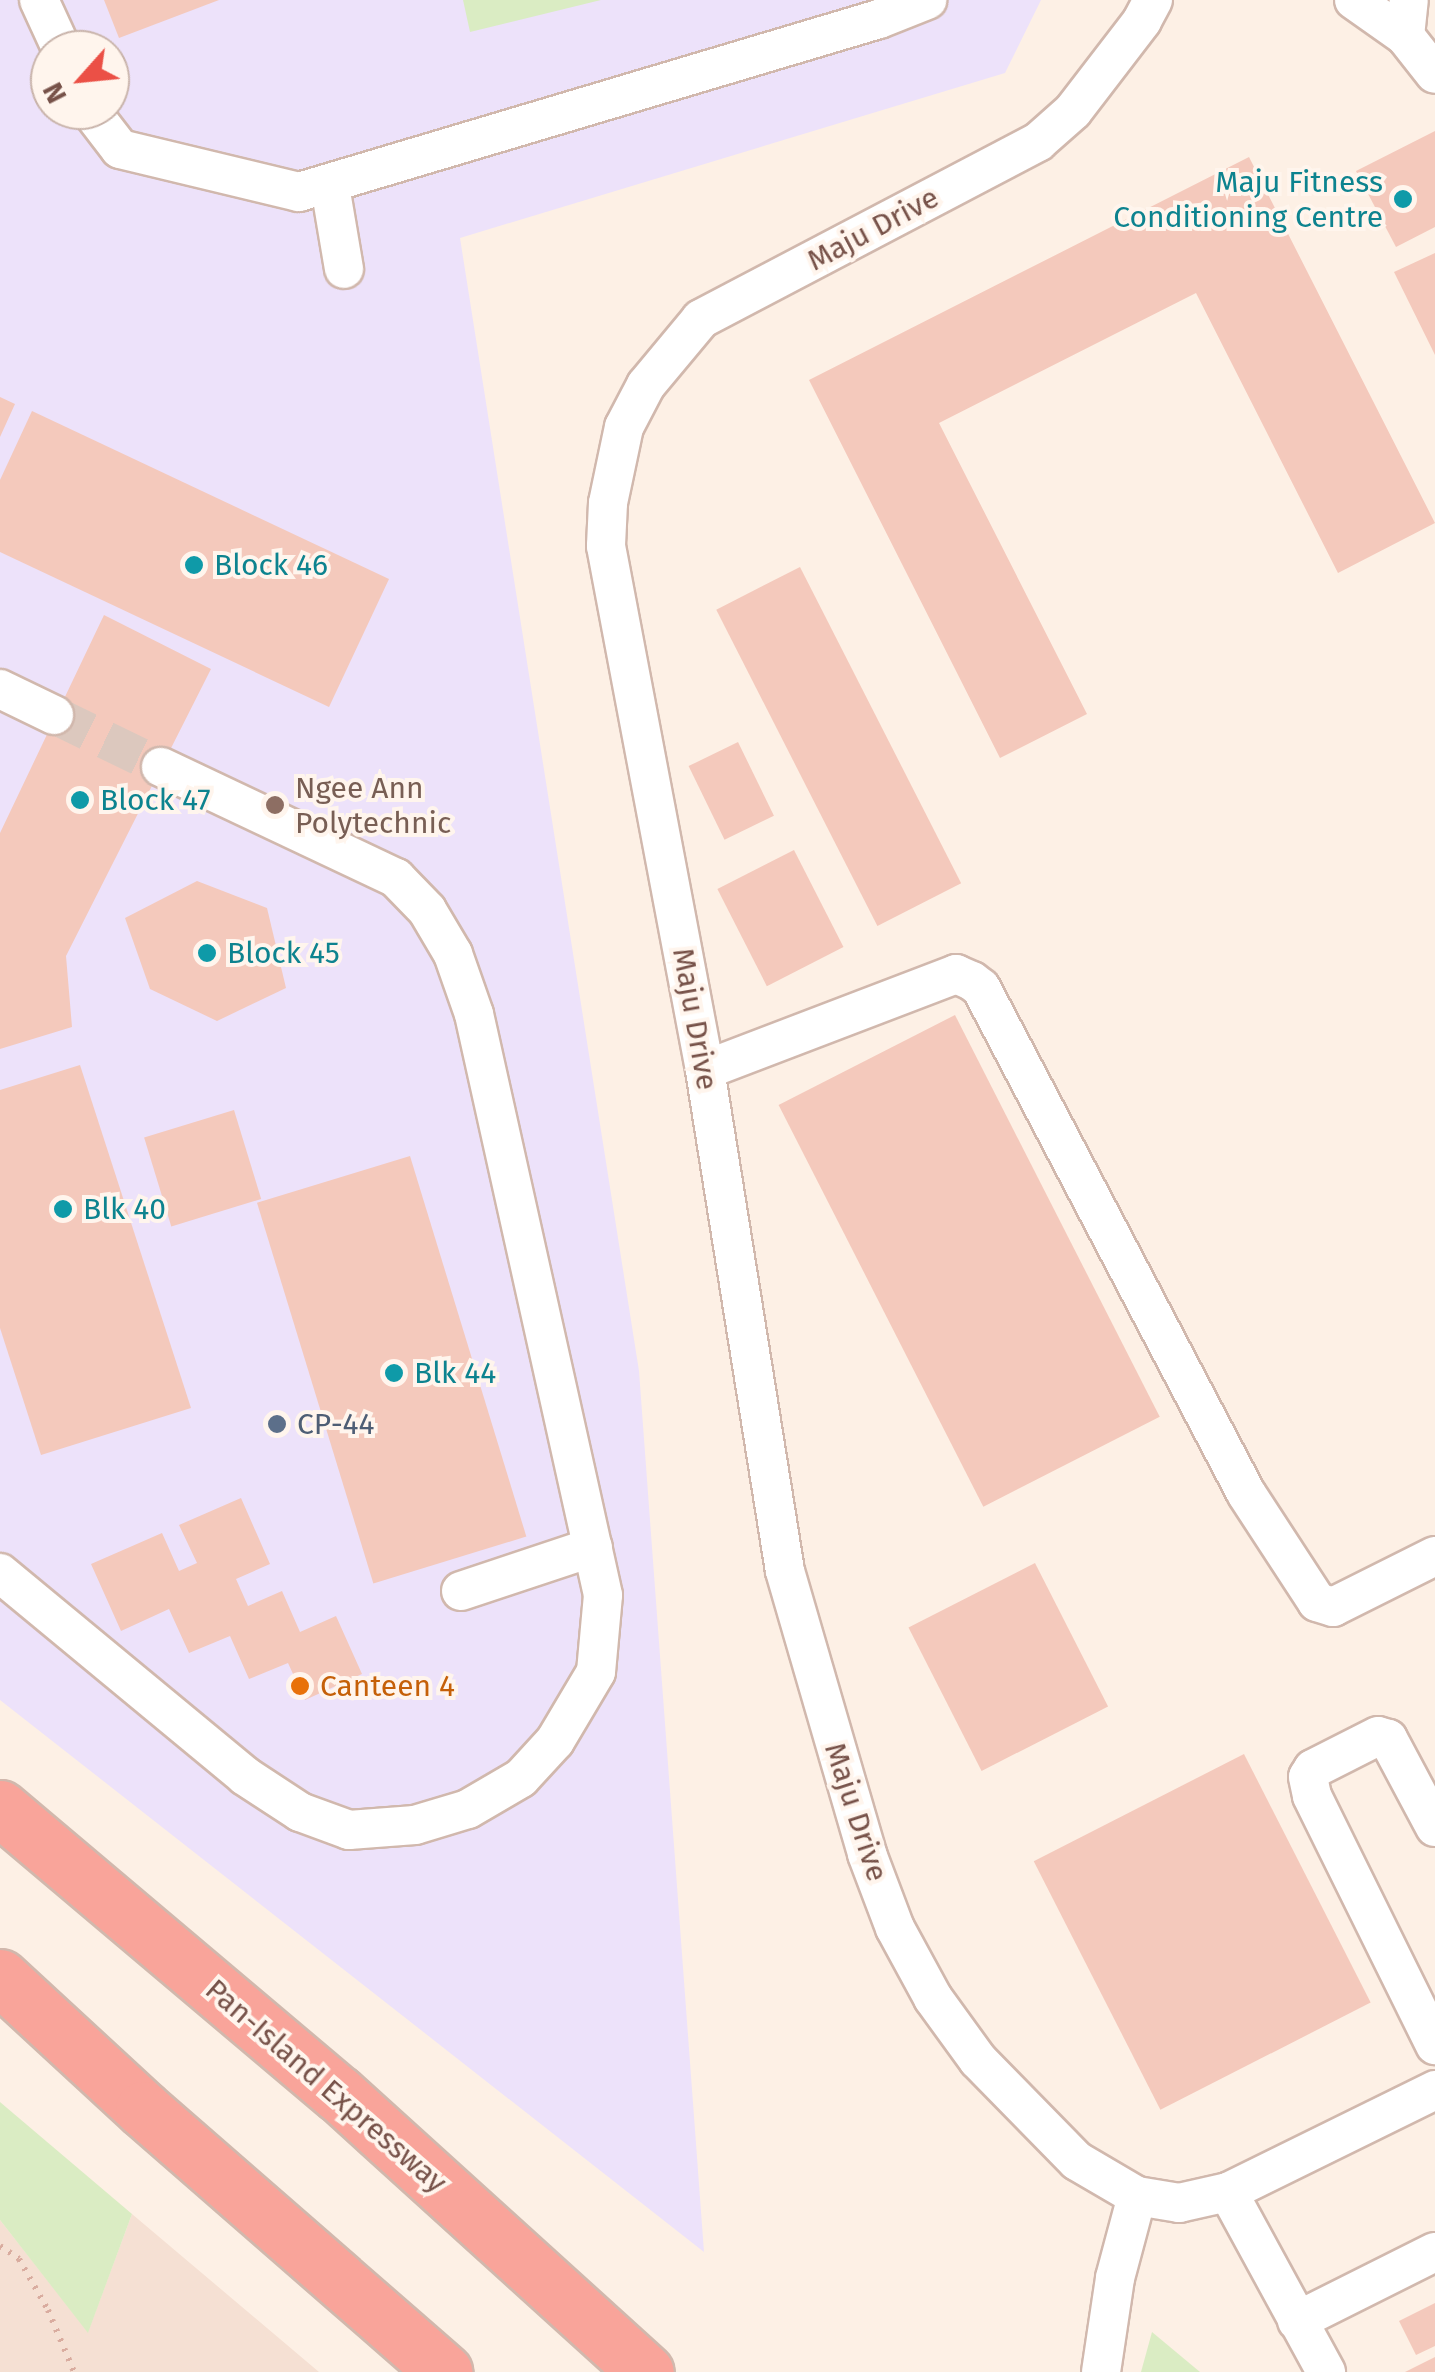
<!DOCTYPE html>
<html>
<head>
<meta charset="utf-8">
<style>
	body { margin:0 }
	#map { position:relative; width:1435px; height:2372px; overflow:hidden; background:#fdf0e5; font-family:"Fira Sans",sans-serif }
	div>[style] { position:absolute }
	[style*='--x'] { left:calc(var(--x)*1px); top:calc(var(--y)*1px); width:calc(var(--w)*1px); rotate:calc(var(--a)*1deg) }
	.residential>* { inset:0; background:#f5e0d3 }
	.education>* { inset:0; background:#ede2fa }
	.green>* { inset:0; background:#daecc3 }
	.building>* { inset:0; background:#f4c9bc; transform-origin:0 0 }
	.minor-tunnel>* { height:38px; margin-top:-19px; transform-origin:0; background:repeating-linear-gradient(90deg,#dcc8be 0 38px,transparent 0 57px) }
	.path>* { height:6px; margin-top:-3px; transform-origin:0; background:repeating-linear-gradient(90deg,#d9ac9f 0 2.5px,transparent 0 10.5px) }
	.roads { filter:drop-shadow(2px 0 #d1b8ad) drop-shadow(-2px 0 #d1b8ad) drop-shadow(0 2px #d1b8ad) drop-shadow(0 -2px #d1b8ad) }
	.minor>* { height:38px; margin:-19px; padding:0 19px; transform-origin:19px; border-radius:19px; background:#fff }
	.highway>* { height:55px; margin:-27.5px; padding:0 27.5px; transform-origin:27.5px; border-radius:27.5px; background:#f9a49a }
	.dots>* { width:28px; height:28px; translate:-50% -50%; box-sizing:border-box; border:5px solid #fff5ed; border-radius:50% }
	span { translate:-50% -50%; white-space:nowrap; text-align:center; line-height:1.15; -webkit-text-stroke:8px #fff5ed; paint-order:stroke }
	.culture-label { font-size:30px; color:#0d838f }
	.right { translate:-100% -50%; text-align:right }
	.left { translate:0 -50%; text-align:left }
	.street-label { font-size:30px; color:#775249 }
	.education-label { font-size:30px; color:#785e54 }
	.service-label { font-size:30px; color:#4e5e75 }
	.food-label { font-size:30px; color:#c56008 }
	.north { position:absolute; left:30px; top:30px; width:100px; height:100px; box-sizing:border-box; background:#fff5ed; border:2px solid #c9b4ab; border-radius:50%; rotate:243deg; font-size:28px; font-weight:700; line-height:40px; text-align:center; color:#775249 }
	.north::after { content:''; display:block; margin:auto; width:35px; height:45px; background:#eb5046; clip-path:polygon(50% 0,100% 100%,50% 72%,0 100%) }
</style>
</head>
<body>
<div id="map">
	<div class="residential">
		<div style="clip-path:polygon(132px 2214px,319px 2372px,0 2372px,0 2220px,88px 2332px)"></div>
	</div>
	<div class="education">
		<div style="clip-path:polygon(evenodd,0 0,1041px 0,1005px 73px,460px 238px,639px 1371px,704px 2252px,0 1700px,0 0,50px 50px,110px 50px,110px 110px,50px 110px,50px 50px)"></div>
	</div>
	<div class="green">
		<div style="clip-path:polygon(463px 0,601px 0,470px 32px)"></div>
		<div style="clip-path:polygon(0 2102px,132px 2214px,88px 2333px,0 2220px)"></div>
		<div style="clip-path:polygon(1152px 2332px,1200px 2372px,1141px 2372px)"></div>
	</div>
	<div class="building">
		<div style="clip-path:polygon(104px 0,219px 0,119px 38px)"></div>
		<div style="clip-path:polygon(1435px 131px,1435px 227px,1396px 247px,1356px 171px)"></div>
		<div style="clip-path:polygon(1249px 157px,1435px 523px,1338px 573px,1196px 293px,939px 423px,1087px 714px,1000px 758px,809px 380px)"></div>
		<div style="clip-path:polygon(1435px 253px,1435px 355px,1394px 272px)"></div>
		<div style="clip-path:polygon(0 397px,15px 404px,0 437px)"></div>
		<div style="clip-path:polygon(32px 411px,389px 579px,329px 707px,0 552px,0 480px)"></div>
		<div style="left:800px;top:567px;width:355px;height:94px;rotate:63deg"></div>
		<div style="clip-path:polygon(104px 615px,211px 669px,66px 956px,72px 1027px,0 1049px,0 833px)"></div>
		<div style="left:738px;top:742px;width:82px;height:55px;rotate:64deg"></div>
		<div style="left:794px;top:850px;width:109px;height:86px;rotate:63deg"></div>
		<div style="clip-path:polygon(197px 881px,267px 908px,286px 988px,217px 1021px,150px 989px,125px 918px)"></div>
		<div style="left:955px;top:1015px;width:451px;height:198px;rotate:63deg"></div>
		<div style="clip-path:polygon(80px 1065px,191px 1408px,41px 1455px,0 1328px,0 1090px)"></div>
		<div style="left:234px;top:1110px;width:93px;height:94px;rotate:73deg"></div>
		<div style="left:410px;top:1156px;width:398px;height:160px;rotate:73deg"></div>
		<div style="clip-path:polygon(241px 1498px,270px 1564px,236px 1579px,248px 1606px,282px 1591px,300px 1632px,336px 1616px,362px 1674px,305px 1700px,288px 1663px,249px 1679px,230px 1636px,189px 1653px,169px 1609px,121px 1631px,91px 1564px,162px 1533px,179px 1571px,197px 1563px,179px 1525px)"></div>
		<div style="left:1035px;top:1563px;width:161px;height:142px;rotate:63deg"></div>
		<div style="left:1244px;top:1754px;width:279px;height:236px;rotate:63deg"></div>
		<div style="clip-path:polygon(1435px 2303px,1435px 2346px,1416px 2355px,1399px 2321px)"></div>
		<div style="clip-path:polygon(1435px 2357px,1435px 2372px,1405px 2372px)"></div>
	</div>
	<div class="minor-tunnel">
		<div style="--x:54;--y:715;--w:119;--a:25.9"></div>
	</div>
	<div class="path">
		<div style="--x:0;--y:2246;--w:23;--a:34"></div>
		<div style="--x:19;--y:2259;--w:59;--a:60.4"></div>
		<div style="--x:48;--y:2310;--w:67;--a:67.2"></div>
	</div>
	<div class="roads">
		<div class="minor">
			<div style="--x:39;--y:0;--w:55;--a:65.3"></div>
			<div style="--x:1153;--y:0;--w:24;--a:118"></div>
			<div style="--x:1142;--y:21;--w:113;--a:127.5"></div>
			<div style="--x:1073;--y:111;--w:47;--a:138.5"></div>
			<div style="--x:1038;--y:142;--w:381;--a:152.3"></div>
			<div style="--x:701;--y:319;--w:86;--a:129.8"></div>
			<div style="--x:646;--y:385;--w:47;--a:117.6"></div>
			<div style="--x:624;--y:427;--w:78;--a:101.9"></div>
			<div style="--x:608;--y:503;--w:43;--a:92.7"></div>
			<div style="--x:606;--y:546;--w:533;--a:79.3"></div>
			<div style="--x:705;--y:1070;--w:507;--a:80.93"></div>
			<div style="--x:785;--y:1571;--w:295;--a:73.8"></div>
			<div style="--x:867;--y:1854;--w:79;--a:69.3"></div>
			<div style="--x:895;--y:1928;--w:80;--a:61.5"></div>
			<div style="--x:933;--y:1998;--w:77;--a:54"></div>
			<div style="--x:978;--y:2060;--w:141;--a:45.6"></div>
			<div style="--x:1077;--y:2161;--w:69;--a:30.3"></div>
			<div style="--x:1137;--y:2196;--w:43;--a:9.5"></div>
			<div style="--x:1179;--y:2203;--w:50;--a:-12.7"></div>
			<div style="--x:1228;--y:2192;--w:231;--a:-26.2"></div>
			<div style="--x:1354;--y:0;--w:62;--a:35.2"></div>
			<div style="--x:1405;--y:36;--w:48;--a:51.7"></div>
			<div style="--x:1405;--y:36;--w:36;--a:-84"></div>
			<div style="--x:90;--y:110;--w:49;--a:52.4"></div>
			<div style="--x:120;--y:149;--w:184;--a:13.5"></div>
			<div style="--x:299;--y:192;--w:605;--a:-16.61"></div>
			<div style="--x:879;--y:19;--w:52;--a:-21.6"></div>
			<div style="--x:330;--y:186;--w:84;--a:80.4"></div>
			<div style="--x:0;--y:689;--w:60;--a:25.7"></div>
			<div style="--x:705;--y:1070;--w:269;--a:-20.9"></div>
			<div style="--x:956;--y:974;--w:17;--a:24"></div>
			<div style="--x:972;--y:981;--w:11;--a:38"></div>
			<div style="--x:981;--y:988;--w:570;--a:62.31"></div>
			<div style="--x:1246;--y:1493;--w:130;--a:56.9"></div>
			<div style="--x:1317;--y:1602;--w:17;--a:17"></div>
			<div style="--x:1333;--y:1607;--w:114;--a:-26.6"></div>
			<div style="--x:0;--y:1573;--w:318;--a:39.6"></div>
			<div style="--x:245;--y:1776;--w:66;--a:33.2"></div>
			<div style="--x:300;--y:1812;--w:52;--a:20.2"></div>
			<div style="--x:349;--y:1830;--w:66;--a:-4.3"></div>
			<div style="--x:415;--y:1825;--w:55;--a:-16.8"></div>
			<div style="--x:468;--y:1809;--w:61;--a:-30.3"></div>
			<div style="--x:521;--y:1778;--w:50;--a:-47.4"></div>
			<div style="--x:555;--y:1741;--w:80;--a:-59.3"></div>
			<div style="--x:596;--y:1672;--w:77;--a:-84.8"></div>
			<div style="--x:603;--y:1595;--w:595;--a:-102.52"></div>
			<div style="--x:474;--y:1014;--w:64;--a:-109.3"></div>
			<div style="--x:453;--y:954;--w:51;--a:-120.6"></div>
			<div style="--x:427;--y:910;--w:45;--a:-134.1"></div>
			<div style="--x:396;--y:878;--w:260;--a:-154.7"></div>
			<div style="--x:461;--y:1591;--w:139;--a:-18.4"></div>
			<div style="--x:1435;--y:1827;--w:100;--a:-118.1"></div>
			<div style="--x:1388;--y:1739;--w:10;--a:-163"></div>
			<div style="--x:1378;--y:1736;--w:73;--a:153.1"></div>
			<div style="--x:1313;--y:1769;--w:9;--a:122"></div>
			<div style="--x:1308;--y:1777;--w:19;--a:78"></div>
			<div style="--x:1312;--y:1796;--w:278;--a:63.7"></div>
			<div style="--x:1228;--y:2192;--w:205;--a:61.4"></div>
			<div style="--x:1297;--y:2321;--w:154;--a:-26.6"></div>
			<div style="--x:1101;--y:2372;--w:95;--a:-81.5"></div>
			<div style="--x:1115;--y:2278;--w:85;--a:-75"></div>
		</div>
		<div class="highway">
			<div style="--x:0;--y:1808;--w:444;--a:40.2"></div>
			<div style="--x:339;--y:2094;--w:414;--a:42.2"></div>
			<div style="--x:0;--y:1977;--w:195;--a:42.7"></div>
			<div style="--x:143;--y:2109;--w:400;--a:41.1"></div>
		</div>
	</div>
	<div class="dots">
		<div style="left:1403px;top:199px;background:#0f9aa8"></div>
		<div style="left:194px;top:565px;background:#0f9aa8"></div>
		<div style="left:80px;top:800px;background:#0f9aa8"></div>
		<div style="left:275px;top:805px;background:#8d6e63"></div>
		<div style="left:207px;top:953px;background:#0f9aa8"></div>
		<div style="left:63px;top:1209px;background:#0f9aa8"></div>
		<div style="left:394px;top:1373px;background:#0f9aa8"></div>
		<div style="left:277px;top:1424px;background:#5c6f8a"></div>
		<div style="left:300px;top:1686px;background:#e8710a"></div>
	</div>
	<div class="culture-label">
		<span class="right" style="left:1383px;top:199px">Maju Fitness<br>Conditioning Centre</span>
		<span class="left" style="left:214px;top:565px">Block 46</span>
		<span class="left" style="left:100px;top:800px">Block 47</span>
		<span class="left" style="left:227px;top:953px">Block 45</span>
		<span class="left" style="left:83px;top:1209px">Blk 40</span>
		<span class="left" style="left:414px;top:1373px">Blk 44</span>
	</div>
	<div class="street-label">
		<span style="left:873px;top:229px;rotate:-28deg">Maju Drive</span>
		<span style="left:695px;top:1019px;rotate:80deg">Maju Drive</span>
		<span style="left:856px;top:1812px;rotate:72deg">Maju Drive</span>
		<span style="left:326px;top:2086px;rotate:41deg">Pan-Island Expressway</span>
	</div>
	<div class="education-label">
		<span class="left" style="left:295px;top:805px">Ngee Ann<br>Polytechnic</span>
	</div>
	<div class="service-label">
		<span class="left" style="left:297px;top:1424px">CP-44</span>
	</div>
	<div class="food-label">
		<span class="left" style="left:320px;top:1686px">Canteen 4</span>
	</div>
	<div class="north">N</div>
</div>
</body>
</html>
